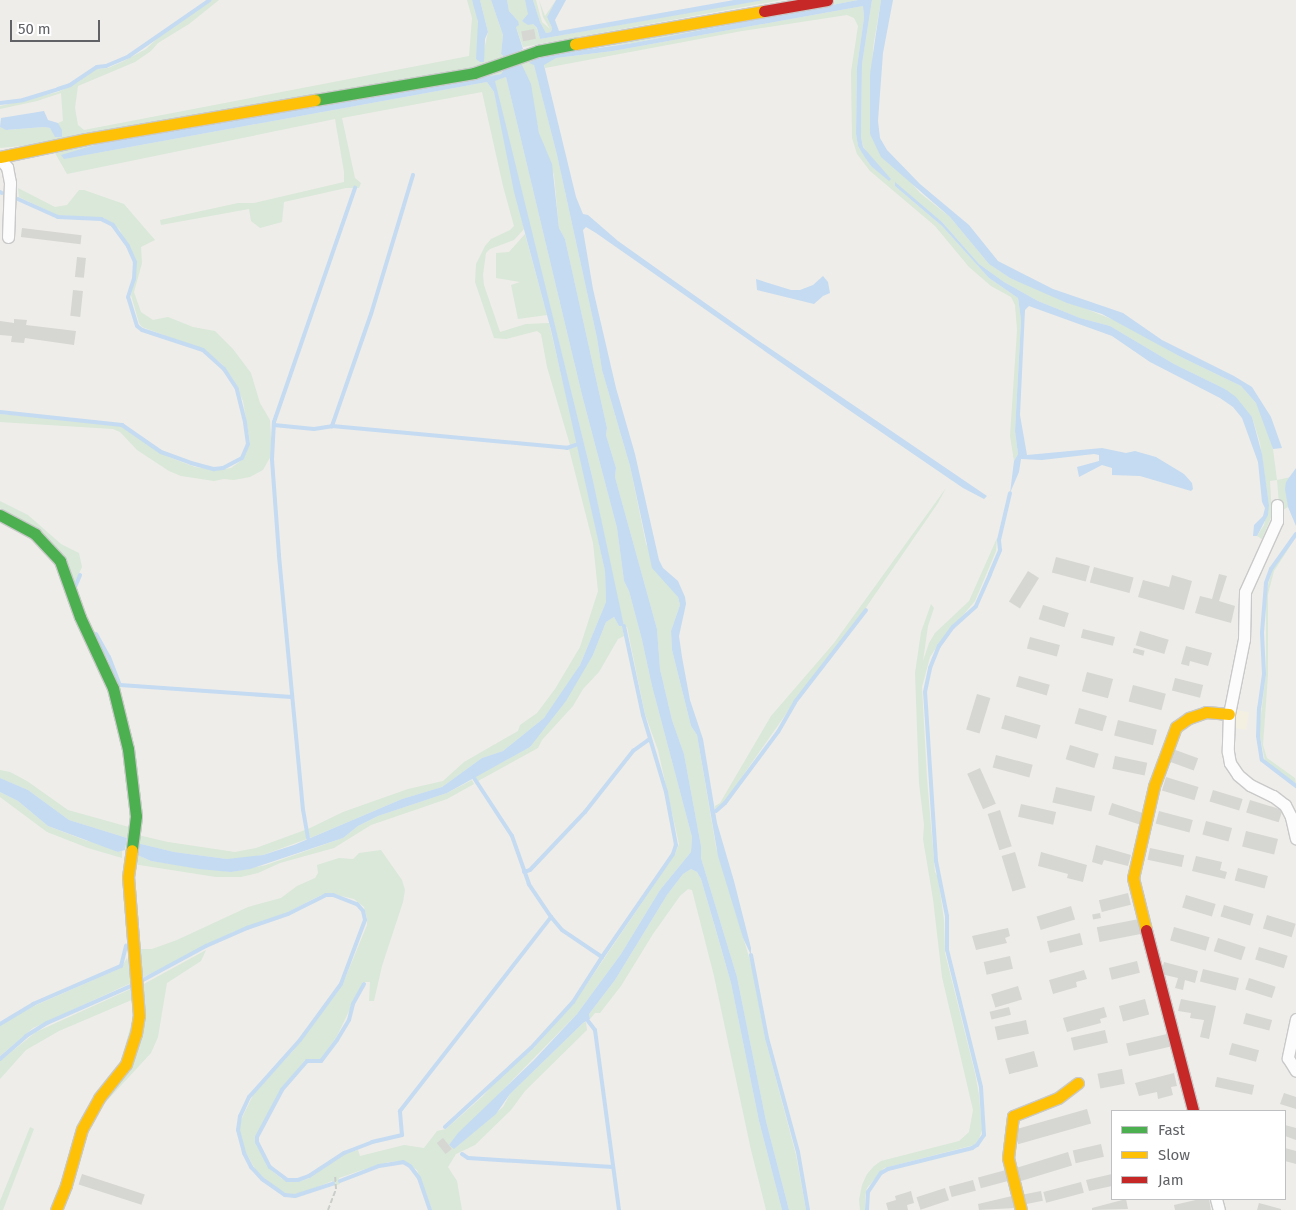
<!DOCTYPE html>
<html>
<head>
<meta charset="utf-8">
<style>
	body { margin:0 }
	#map { position:relative; width:1296px; height:1210px; overflow:hidden; background:#eeede9; font-family:"Fira Sans",sans-serif }
	div>[style] { position:absolute }
	[style*='--x'] { left:calc(var(--x)*1px); top:calc(var(--y)*1px); width:calc(var(--w)*1px); rotate:calc(var(--a)*1deg) }
	.green>* { inset:0; background:#d9e8d8 }
	.sand>* { inset:0; background:#f3f0e2; transform-origin:0 0 }
	.water>* { inset:0; background:#c5dbf1 }
	.stream>* { height:4px; margin:-2px; padding:0 2px; transform-origin:2px; border-radius:2px; background:#c5dbf1 }
	.building>* { inset:0; background:#d6d6d3; transform-origin:0 0 }
	.path>* { height:2px; margin-top:-1px; transform-origin:0; background:repeating-linear-gradient(90deg,#cacecb 0 5px,transparent 0 7.5px) }
	.roads { filter:drop-shadow(1px 0 #c9c9c9) drop-shadow(-1px 0 #c9c9c9) drop-shadow(0 1px #c9c9c9) drop-shadow(0 -1px #c9c9c9) }
	.street>* { height:11px; margin:-5.5px; padding:0 5.5px; transform-origin:5.5px; border-radius:5.5px; background:#fcfcfc }
	.fast>* { height:11px; margin:-5.5px; padding:0 5.5px; transform-origin:5.5px; border-radius:5.5px; background:#4caf50 }
	.slow>* { height:11px; margin:-5.5px; padding:0 5.5px; transform-origin:5.5px; border-radius:5.5px; background:#ffc107 }
	.jam>* { height:11px; margin:-5.5px; padding:0 5.5px; transform-origin:5.5px; border-radius:5.5px; background:#c62828 }
	span { translate:-50% -50%; white-space:nowrap; text-align:center; line-height:1.15; -webkit-text-stroke:4px #fff; paint-order:stroke }
	.legend { position:absolute; left:1111px; top:1110px; width:175px; height:90px; box-sizing:border-box; background:#fff; border:1px solid #bfc0c2; margin:0; padding:6px 9px; list-style:none; font-size:15px; color:#606266 }
	.legend li { display:flex; align-items:center; gap:10px; height:25px }
	.legend b { width:25px; border:1px solid #bfc0c2 }
	.scale { position:absolute; left:10px; top:20px; width:90px; height:22px; box-sizing:border-box; border:2px solid #606266; border-top:0; padding-left:6px; font-size:15px; line-height:18px; white-space:nowrap; color:#606266; -webkit-text-stroke:4px #fff; paint-order:stroke }
</style>
</head>
<body>
<div id="map">
	<div class="green">
		<div style="clip-path:polygon(212px 0,219px 0,189px 24px,158px 43px,151px 51px,135px 62px,78px 86px,75px 108px,78px 125px,84px 130px,469px 56px,472px 18px,467px 0,472px 0,476px 11px,483px 55px,488px 32px,480px 0,491px 0,503px 35px,501px 54px,506px 58px,473px 70px,51px 143px,0 148px,0 127px,7px 130px,44px 127px,50px 128px,54px 132px,60px 129px,58px 123px,63px 121px,61px 93px,37px 101px,0 109px,0 106px,58px 92px,78px 82px,96px 69px,108px 68px,124px 61px,146px 49px,159px 37px)"></div>
		<div style="clip-path:polygon(507px 0,525px 0,529px 14px,522px 21px,533px 24px,537px 29px,540px 39px,724px 6px,764px 0,782px 0,523px 47px,516px 27px,518px 21px,509px 11px)"></div>
		<div style="clip-path:polygon(533px 0,536px 0,542px 22px,550px 29px,543px 17px,539px 0,545px 16px,556px 0,547px 17px,552px 28px,551px 32px,546px 33px,540px 22px)"></div>
		<div style="clip-path:polygon(836px 0,858px 0,633px 43px,574px 50px,530px 64px,534px 64px,557px 155px,597px 338px,602px 370px,630px 466px,646px 544px,678px 597px,680px 605px,671px 631px,672px 650px,691px 726px,697px 735px,716px 847px,752px 967px,765px 1038px,796px 1155px,806px 1210px,789px 1210px,766px 1121px,737px 977px,701px 858px,701px 846px,684px 754px,672px 720px,660px 669px,657px 629px,615px 477px,616px 468px,606px 435px,607px 428px,565px 239px,559px 228px,554px 175px,539px 133px,531px 92px,505px 68px,501px 74px,64px 159px,487px 82px,494px 92px,524px 229px,514px 240px,490px 249px,486px 253px,483px 275px,484px 285px,500px 332px,526px 324px,549px 323px,577px 442px,570px 445px,547px 367px,541px 334px,537px 331px,506px 339px,494px 338px,475px 282px,476px 264px,485px 246px,491px 239px,510px 230px,514px 226px,503px 186px,482px 92px,342px 118px,355px 178px,361px 183px,359px 188px,346px 188px,284px 202px,282px 222px,260px 228px,251px 221px,249px 209px,161px 225px,160px 220px,238px 203px,254px 203px,344px 182px,344px 172px,335px 119px,67px 174px,55px 153px,655px 32px)"></div>
		<div style="clip-path:polygon(872px 0,881px 0,873px 48px,870px 134px,920px 193px,950px 217px,989px 264px,1010px 278px,1121px 323px,1181px 357px,1241px 386px,1256px 403px,1264px 419px,1273px 449px,1277px 480px,1291px 477px,1286px 482px,1288px 507px,1283px 510px,1279px 504px,1277px 480px,1270px 481px,1272px 515px,1262px 539px,1257px 536px,1264px 525px,1269px 505px,1260px 443px,1252px 417px,1225px 389px,1174px 364px,1110px 326px,1080px 318px,1038px 301px,1004px 282px,979px 264px,942px 222px,895px 183px,895px 186px,942px 226px,989px 278px,1018px 298px,1021px 320px,1015px 431px,1018px 454px,1014px 461px,1010px 436px,1017px 330px,1015px 305px,1011px 297px,991px 286px,969px 267px,935px 226px,870px 171px,857px 154px,852px 138px,851px 72px,858px 26px,854px 18px,847px 15px,742px 31px,545px 68px,544px 64px,556px 58px,613px 51px,863px 6px,864px 18px,857px 67px,856px 134px,858px 146px,871px 166px,891px 179px,870px 157px,863px 146px,861px 137px,862px 64px)"></div>
		<div style="clip-path:polygon(506px 77px,582px 395px,617px 528px,624px 581px,629px 591px,642px 640px,652px 686px,692px 837px,691px 852px,660px 890px,621px 954px,577px 1014px,483px 1110px,454px 1149px,503px 1107px,510px 1094px,583px 1023px,586px 1022px,587px 1030px,525px 1091px,511px 1110px,475px 1145px,456px 1154px,448px 1167px,457px 1181px,462px 1210px,432px 1210px,417px 1170px,404px 1161px,388px 1162px,359px 1171px,339px 1178px,340px 1184px,334px 1186px,332px 1181px,305px 1192px,290px 1195px,276px 1189px,255px 1169px,244px 1149px,239px 1130px,240px 1122px,254px 1093px,294px 1050px,342px 986px,367px 925px,367px 918px,364px 907px,354px 899px,333px 894px,321px 895px,286px 913px,233px 932px,140px 979px,137px 949px,152px 949px,177px 940px,248px 907px,281px 898px,297px 886px,315px 878px,318px 873px,317px 865px,339px 858px,353px 859px,359px 853px,381px 850px,402px 880px,405px 890px,403px 902px,382px 966px,374px 1001px,369px 1001px,370px 982px,363px 982px,337px 1036px,321px 1059px,305px 1060px,281px 1090px,256px 1139px,272px 1171px,282px 1179px,298px 1182px,308px 1179px,344px 1154px,358px 1150px,360px 1156px,404px 1145px,424px 1148px,437px 1131px,446px 1129px,483px 1096px,501px 1076px,532px 1050px,574px 1003px,675px 854px,679px 844px,658px 750px,645px 714px,627px 627px,624px 626px,618px 603px,592px 476px,494px 81px)"></div>
		<div style="clip-path:polygon(18px 188px,55px 207px,67px 205px,79px 190px,84px 190px,124px 204px,130px 211px,155px 240px,141px 247px,142px 263px,134px 292px,141px 312px,153px 320px,168px 317px,193px 327px,215px 331px,233px 349px,251px 373px,260px 403px,270px 420px,272px 454px,263px 470px,250px 477px,234px 480px,224px 479px,214px 481px,181px 476px,169px 471px,137px 450px,120px 432px,113px 429px,0 422px,0 414px,111px 423px,119px 425px,166px 456px,195px 467px,217px 470px,231px 468px,242px 460px,250px 442px,243px 401px,233px 379px,222px 364px,202px 349px,142px 327px,139px 323px,131px 295px,135px 276px,135px 259px,119px 229px,104px 218px,57px 215px,19px 197px)"></div>
		<div style="clip-path:polygon(525px 234px,547px 315px,518px 319px,511px 285px,520px 282px,496px 278px,496px 253px,509px 252px)"></div>
		<div style="clip-path:polygon(578px 446px,605px 571px,606px 602px,580px 665px,568px 685px,544px 718px,503px 751px,482px 758px,442px 787px,402px 799px,310px 838px,308px 829px,343px 812px,408px 789px,443px 781px,464px 762px,518px 731px,520px 725px,537px 713px,555px 689px,580px 647px,598px 591px,593px 543px,569px 449px)"></div>
		<div style="clip-path:polygon(946px 488px,938px 503px,865px 609px,795px 701px,723px 804px,715px 809px,715px 806px,720px 803px,771px 716px,834px 643px)"></div>
		<div style="clip-path:polygon(0 501px,28px 515px,61px 544px,79px 553px,82px 567px,75px 582px,0 508px)"></div>
		<div style="clip-path:polygon(1296px 537px,1274px 571px,1268px 594px,1268px 675px,1263px 745px,1267px 758px,1295px 778px,1296px 784px,1265px 761px,1259px 731px,1266px 673px,1266px 592px,1273px 568px)"></div>
		<div style="clip-path:polygon(997px 538px,996px 551px,975px 601px,938px 645px,930px 657px,922px 687px,927px 779px,935px 872px,938px 877px,944px 920px,945px 953px,975px 1073px,979px 1095px,982px 1130px,979px 1139px,974px 1145px,884px 1168px,867px 1188px,865px 1196px,865px 1210px,860px 1210px,859px 1200px,862px 1185px,867px 1174px,874px 1166px,881px 1161px,959px 1141px,969px 1132px,973px 1110px,942px 977px,933px 899px,923px 839px,924px 825px,919px 783px,915px 673px,921px 632px,931px 604px,934px 608px,928px 626px,923px 661px,929px 643px,935px 633px,969px 601px)"></div>
		<div style="clip-path:polygon(614px 617px,619px 626px,622px 626px,624px 636px,618px 639px,599px 672px,583px 689px,573px 706px,542px 740px,538px 748px,478px 781px,475px 777px,530px 747px,593px 655px,606px 622px)"></div>
		<div style="clip-path:polygon(0 770px,10px 772px,27px 781px,68px 810px,129px 827px,127px 838px,69px 820px,28px 790px,0 778px)"></div>
		<div style="clip-path:polygon(472px 780px,474px 784px,447px 799px,371px 825px,334px 848px,280px 863px,258px 873px,241px 877px,216px 877px,133px 864px,135px 854px,151px 861px,231px 872px,266px 865px,343px 838px,358px 826px,378px 816px,447px 793px)"></div>
		<div style="clip-path:polygon(0 792px,18px 801px,48px 826px,87px 841px,95px 842px,118px 852px,122px 851px,122px 858px,88px 848px,47px 832px,0 797px)"></div>
		<div style="clip-path:polygon(305px 830px,307px 839px,263px 855px,245px 858px,227px 859px,174px 852px,137px 843px,138px 835px,168px 842px,235px 852px,256px 848px)"></div>
		<div style="clip-path:polygon(691px 869px,697px 872px,701px 879px,731px 983px,759px 1121px,782px 1210px,766px 1210px,751px 1150px,714px 976px,692px 890px,688px 889px,680px 896px,653px 934px,621px 986px,600px 1013px,595px 1013px,590px 1019px,589px 1014px,615px 980px,667px 895px,683px 874px)"></div>
		<div style="clip-path:polygon(206px 950px,201px 961px,167px 983px,158px 1037px,151px 1053px,103px 1105px,114px 1086px,142px 985px)"></div>
		<div style="clip-path:polygon(127px 958px,133px 982px,33px 1028px,0 1056px,0 1026px,6px 1021px,34px 1006px,121px 968px)"></div>
		<div style="clip-path:polygon(133px 988px,134px 999px,59px 1031px,26px 1050px,0 1079px,0 1061px,36px 1032px)"></div>
		<div style="clip-path:polygon(30px 1127px,34px 1129px,3px 1210px,0 1210px,0 1201px)"></div>
	</div>
	<div class="sand">
		<div style="left:1235px;top:710px;width:14px;height:18px;rotate:8deg"></div>
	</div>
	<div class="water">
		<div style="clip-path:polygon(472px 0,480px 0,488px 32px,485px 39px,484px 62px,480px 62px,476px 59px,478px 22px)"></div>
		<div style="clip-path:polygon(491px 0,507px 0,509px 11px,518px 21px,519px 25px,516px 27px,523px 49px,506px 58px,501px 54px,503px 35px)"></div>
		<div style="clip-path:polygon(525px 0,533px 0,540px 22px,546px 33px,551px 32px,552px 28px,547px 17px,556px 0,566px 0,555px 20px,559px 31px,734px 0,764px 0,540px 39px,537px 28px,533px 24px,528px 25px,522px 21px,528px 14px)"></div>
		<div style="clip-path:polygon(858px 0,872px 0,862px 64px,861px 137px,863px 147px,891px 179px,889px 181px,871px 166px,864px 156px,858px 146px,856px 134px,857px 67px,864px 18px,863px 6px,613px 51px,556px 58px,544px 65px,576px 197px,583px 214px,588px 215px,618px 241px,756px 339px,987px 496px,984px 499px,963px 488px,846px 408px,596px 233px,586px 227px,583px 230px,593px 289px,616px 388px,635px 454px,659px 560px,663px 568px,678px 581px,685px 597px,686px 604px,679px 636px,682px 657px,690px 700px,703px 739px,717px 823px,734px 881px,751px 948px,751px 955px,743px 938px,718px 856px,697px 735px,691px 726px,672px 650px,671px 631px,680px 605px,678px 597px,652px 568px,630px 466px,602px 370px,597px 338px,557px 155px,534px 65px,529px 63px,541px 56px,633px 43px)"></div>
		<div style="clip-path:polygon(881px 0,893px 0,883px 53px,878px 121px,880px 138px,887px 150px,920px 184px,969px 225px,998px 261px,1053px 289px,1123px 313px,1162px 340px,1234px 376px,1252px 387px,1271px 417px,1282px 448px,1273px 449px,1256px 403px,1241px 386px,1181px 357px,1102px 314px,1067px 303px,1010px 278px,989px 264px,950px 217px,881px 157px,870px 134px,870px 74px)"></div>
		<div style="clip-path:polygon(522px 65px,531px 84px,539px 133px,552px 164px,559px 228px,565px 239px,607px 428px,606px 435px,616px 468px,615px 477px,657px 629px,660px 669px,672px 720px,684px 754px,701px 846px,701px 858px,737px 977px,766px 1121px,789px 1210px,782px 1210px,759px 1121px,731px 983px,715px 927px,701px 879px,697px 872px,691px 869px,683px 874px,667px 895px,615px 980px,589px 1014px,590px 1019px,583px 1023px,510px 1094px,496px 1114px,454px 1149px,449px 1145px,458px 1133px,534px 1060px,577px 1014px,621px 954px,660px 890px,691px 852px,692px 837px,652px 686px,642px 640px,629px 591px,624px 581px,617px 528px,582px 395px,506px 77px,495px 81px,592px 476px,624px 626px,619px 626px,614px 617px,606px 622px,593px 655px,566px 701px,530px 747px,447px 793px,378px 816px,358px 826px,343px 838px,250px 869px,231px 872px,199px 869px,151px 861px,135px 854px,137px 843px,174px 852px,227px 859px,263px 855px,294px 845px,402px 799px,442px 787px,482px 758px,503px 751px,544px 718px,580px 665px,606px 602px,605px 571px,551px 330px,514px 192px,494px 92px,487px 82px,64px 159px,61px 155px,98px 144px,501px 74px,505px 68px)"></div>
		<div style="clip-path:polygon(44px 111px,48px 120px,58px 123px,62px 130px,62px 137px,55px 137px,50px 128px,44px 127px,6px 130px,0 127px,1px 118px)"></div>
		<div style="clip-path:polygon(895px 182px,942px 222px,979px 264px,1004px 282px,1038px 301px,1080px 318px,1110px 326px,1174px 364px,1225px 389px,1236px 397px,1252px 417px,1262px 454px,1269px 505px,1268px 515px,1257px 536px,1253px 536px,1254px 525px,1263px 516px,1265px 508px,1262px 502px,1258px 462px,1242px 418px,1233px 407px,1220px 398px,1150px 362px,1112px 336px,1029px 306px,1025px 310px,1020px 415px,1027px 455px,1102px 448px,1126px 453px,1135px 451px,1156px 457px,1184px 474px,1192px 483px,1193px 489px,1191px 491px,1140px 476px,1112px 475px,1112px 468px,1102px 465px,1079px 477px,1077px 467px,1099px 461px,1099px 455px,1094px 454px,1042px 460px,1021px 459px,1019px 472px,1010px 493px,1014px 461px,1018px 454px,1015px 431px,1021px 320px,1018px 298px,989px 278px,942px 226px,895px 186px)"></div>
		<div style="clip-path:polygon(823px 276px,828px 282px,830px 293px,823px 296px,814px 304px,757px 290px,756px 279px,791px 290px,800px 290px,813px 285px)"></div>
		<div style="clip-path:polygon(1296px 468px,1296px 526px,1288px 507px,1285px 489px,1286px 482px)"></div>
		<div style="clip-path:polygon(0 778px,28px 790px,69px 820px,127px 838px,125px 850px,118px 852px,48px 826px,18px 801px,0 792px)"></div>
	</div>
	<div class="stream">
		<div style="--x:0;--y:103;--w:23;--a:-7"></div>
		<div style="--x:23;--y:100;--w:37;--a:-17"></div>
		<div style="--x:58;--y:89;--w:13;--a:-18"></div>
		<div style="--x:70;--y:85;--w:32;--a:-34"></div>
		<div style="--x:97;--y:67;--w:9;--a:-6"></div>
		<div style="--x:106;--y:66;--w:25;--a:-23"></div>
		<div style="--x:129;--y:56;--w:98;--a:-34.7"></div>
		<div style="--x:413;--y:175;--w:145;--a:106.8"></div>
		<div style="--x:371;--y:314;--w:119;--a:109.2"></div>
		<div style="--x:332;--y:426;--w:236;--a:5.3"></div>
		<div style="--x:567;--y:448;--w:12;--a:-20"></div>
		<div style="--x:0;--y:192;--w:2;--a:27"></div>
		<div style="--x:0;--y:412;--w:123;--a:6.1"></div>
		<div style="--x:122;--y:425;--w:47;--a:34.7"></div>
		<div style="--x:161;--y:452;--w:32;--a:20"></div>
		<div style="--x:191;--y:463;--w:24;--a:15"></div>
		<div style="--x:214;--y:469;--w:9;--a:-6"></div>
		<div style="--x:223;--y:468;--w:21;--a:-28"></div>
		<div style="--x:242;--y:458;--w:15;--a:-67"></div>
		<div style="--x:248;--y:444;--w:22;--a:-98"></div>
		<div style="--x:245;--y:422;--w:34;--a:-104"></div>
		<div style="--x:237;--y:389;--w:24;--a:-123"></div>
		<div style="--x:224;--y:369;--w:28;--a:-138"></div>
		<div style="--x:203;--y:350;--w:64;--a:-161.8"></div>
		<div style="--x:142;--y:330;--w:6;--a:-141"></div>
		<div style="--x:137;--y:326;--w:30;--a:-107"></div>
		<div style="--x:128;--y:297;--w:19;--a:-72"></div>
		<div style="--x:134;--y:279;--w:17;--a:-87"></div>
		<div style="--x:135;--y:262;--w:17;--a:-114"></div>
		<div style="--x:128;--y:246;--w:26;--a:-126"></div>
		<div style="--x:113;--y:225;--w:13;--a:-153"></div>
		<div style="--x:101;--y:219;--w:43;--a:-177.3"></div>
		<div style="--x:58;--y:217;--w:44;--a:-155.8"></div>
		<div style="--x:274;--y:425;--w:40;--a:5.7"></div>
		<div style="--x:314;--y:429;--w:18;--a:-9"></div>
		<div style="--x:1296;--y:534;--w:43;--a:125.5"></div>
		<div style="--x:1271;--y:569;--w:15;--a:110"></div>
		<div style="--x:1266;--y:583;--w:50;--a:94.6"></div>
		<div style="--x:1262;--y:633;--w:41;--a:87.2"></div>
		<div style="--x:1264;--y:674;--w:34;--a:98"></div>
		<div style="--x:1259;--y:708;--w:28;--a:92"></div>
		<div style="--x:1258;--y:736;--w:24;--a:81"></div>
		<div style="--x:1262;--y:760;--w:43;--a:37.4"></div>
		<div style="--x:75;--y:587;--w:13;--a:-67"></div>
		<div style="--x:96;--y:634;--w:26;--a:61"></div>
		<div style="--x:109;--y:657;--w:30;--a:69"></div>
		<div style="--x:120;--y:685;--w:172;--a:4"></div>
		<div style="--x:716;--y:811;--w:12;--a:-42"></div>
		<div style="--x:725;--y:803;--w:89;--a:-53.3"></div>
		<div style="--x:778;--y:732;--w:34;--a:-60"></div>
		<div style="--x:795;--y:702;--w:116;--a:-52.3"></div>
		<div style="--x:308;--y:838;--w:28;--a:-100"></div>
		<div style="--x:303;--y:810;--w:256;--a:-95.4"></div>
		<div style="--x:279;--y:555;--w:96;--a:-94.2"></div>
		<div style="--x:272;--y:459;--w:37;--a:-87"></div>
		<div style="--x:274;--y:422;--w:248;--a:-70.9"></div>
		<div style="--x:524;--y:872;--w:6;--a:-18"></div>
		<div style="--x:530;--y:870;--w:80;--a:-46.5"></div>
		<div style="--x:585;--y:812;--w:78;--a:-51.8"></div>
		<div style="--x:633;--y:751;--w:19;--a:-36"></div>
		<div style="--x:751;--y:955;--w:85;--a:79.1"></div>
		<div style="--x:767;--y:1038;--w:118;--a:74.8"></div>
		<div style="--x:798;--y:1152;--w:59;--a:80.2"></div>
		<div style="--x:602;--y:957;--w:125;--a:-55.4"></div>
		<div style="--x:673;--y:854;--w:9;--a:-72"></div>
		<div style="--x:676;--y:845;--w:54;--a:-100.7"></div>
		<div style="--x:666;--y:792;--w:80;--a:-106.6"></div>
		<div style="--x:643;--y:715;--w:91;--a:-102.1"></div>
		<div style="--x:143;--y:980;--w:72;--a:-28.4"></div>
		<div style="--x:206;--y:946;--w:45;--a:-23.7"></div>
		<div style="--x:247;--y:928;--w:43;--a:-18.9"></div>
		<div style="--x:288;--y:914;--w:42;--a:-26.6"></div>
		<div style="--x:326;--y:895;--w:7;--a:0"></div>
		<div style="--x:333;--y:895;--w:26;--a:21"></div>
		<div style="--x:357;--y:904;--w:9;--a:49"></div>
		<div style="--x:363;--y:911;--w:9;--a:77"></div>
		<div style="--x:365;--y:920;--w:68;--a:110.6"></div>
		<div style="--x:341;--y:984;--w:69;--a:126.2"></div>
		<div style="--x:300;--y:1040;--w:76;--a:131.8"></div>
		<div style="--x:249;--y:1097;--w:21;--a:115"></div>
		<div style="--x:240;--y:1116;--w:14;--a:98"></div>
		<div style="--x:238;--y:1130;--w:24;--a:75"></div>
		<div style="--x:244;--y:1153;--w:16;--a:63"></div>
		<div style="--x:251;--y:1167;--w:16;--a:47"></div>
		<div style="--x:262;--y:1179;--w:28;--a:35"></div>
		<div style="--x:285;--y:1195;--w:10;--a:6"></div>
		<div style="--x:295;--y:1196;--w:40;--a:-18"></div>
		<div style="--x:364;--y:984;--w:23;--a:119"></div>
		<div style="--x:353;--y:1004;--w:16;--a:104"></div>
		<div style="--x:349;--y:1020;--w:23;--a:121"></div>
		<div style="--x:337;--y:1040;--w:26;--a:127"></div>
		<div style="--x:321;--y:1061;--w:14;--a:180"></div>
		<div style="--x:307;--y:1061;--w:38;--a:131"></div>
		<div style="--x:282;--y:1090;--w:53;--a:118"></div>
		<div style="--x:257;--y:1137;--w:5;--a:90"></div>
		<div style="--x:257;--y:1142;--w:28;--a:63"></div>
		<div style="--x:270;--y:1167;--w:21;--a:37"></div>
		<div style="--x:287;--y:1180;--w:11;--a:0"></div>
		<div style="--x:298;--y:1180;--w:12;--a:-20"></div>
		<div style="--x:309;--y:1176;--w:42;--a:-33.3"></div>
		<div style="--x:344;--y:1153;--w:30;--a:-21"></div>
		<div style="--x:372;--y:1142;--w:31;--a:-13"></div>
		<div style="--x:402;--y:1135;--w:24;--a:-95"></div>
		<div style="--x:400;--y:1111;--w:246;--a:-52.1"></div>
		<div style="--x:588;--y:1021;--w:11;--a:52"></div>
		<div style="--x:595;--y:1030;--w:182;--a:82.4"></div>
		<div style="--x:0;--y:1024;--w:39;--a:-31"></div>
		<div style="--x:33;--y:1004;--w:96;--a:-23.4"></div>
		<div style="--x:121;--y:966;--w:21;--a:-76"></div>
		<div style="--x:0;--y:1059;--w:35;--a:-41"></div>
		<div style="--x:26;--y:1036;--w:25;--a:-32"></div>
		<div style="--x:47;--y:1023;--w:92;--a:-23.8"></div>
		<div style="--x:445;--y:1127;--w:117;--a:-42.6"></div>
		<div style="--x:531;--y:1048;--w:62;--a:-47.6"></div>
		<div style="--x:573;--y:1002;--w:54;--a:-57.2"></div>
		<div style="--x:602;--y:957;--w:48;--a:-146"></div>
		<div style="--x:562;--y:930;--w:17;--a:-130"></div>
		<div style="--x:551;--y:917;--w:40;--a:-124"></div>
		<div style="--x:529;--y:884;--w:51;--a:-109.5"></div>
		<div style="--x:512;--y:836;--w:69;--a:-123.2"></div>
		<div style="--x:462;--y:1154;--w:7;--a:34"></div>
		<div style="--x:468;--y:1158;--w:145;--a:3.6"></div>
		<div style="--x:340;--y:1181;--w:42;--a:-21"></div>
		<div style="--x:379;--y:1166;--w:24;--a:-9"></div>
		<div style="--x:403;--y:1162;--w:8;--a:30"></div>
		<div style="--x:410;--y:1166;--w:15;--a:53"></div>
		<div style="--x:419;--y:1178;--w:34;--a:71"></div>
		<div style="--x:867;--y:1210;--w:18;--a:-87"></div>
		<div style="--x:868;--y:1192;--w:23;--a:-56"></div>
		<div style="--x:881;--y:1173;--w:8;--a:-30"></div>
		<div style="--x:888;--y:1169;--w:87;--a:-14"></div>
		<div style="--x:972;--y:1148;--w:6;--a:-31"></div>
		<div style="--x:977;--y:1145;--w:12;--a:-55"></div>
		<div style="--x:984;--y:1135;--w:48;--a:-93.6"></div>
		<div style="--x:981;--y:1087;--w:141;--a:-103.9"></div>
		<div style="--x:947;--y:950;--w:34;--a:-90"></div>
		<div style="--x:947;--y:916;--w:56;--a:-101.3"></div>
		<div style="--x:936;--y:861;--w:169;--a:-93.7"></div>
		<div style="--x:925;--y:692;--w:25;--a:-78"></div>
		<div style="--x:930;--y:668;--w:24;--a:-68"></div>
		<div style="--x:939;--y:646;--w:24;--a:-54"></div>
		<div style="--x:953;--y:627;--w:31;--a:-42"></div>
		<div style="--x:976;--y:606;--w:35;--a:-66"></div>
		<div style="--x:990;--y:574;--w:26;--a:-67"></div>
		<div style="--x:1000;--y:550;--w:10;--a:-96"></div>
		<div style="--x:999;--y:540;--w:48;--a:-76.8"></div>
	</div>
	<div class="building">
		<div style="left:534px;top:29px;width:10px;height:13px;rotate:79deg"></div>
		<div style="left:22px;top:228px;width:60px;height:9px;rotate:7deg"></div>
		<div style="left:77px;top:257px;width:9px;height:20px;rotate:6deg"></div>
		<div style="left:73px;top:290px;width:10px;height:26px;rotate:6deg"></div>
		<div style="clip-path:polygon(14px 319px,27px 320px,26px 325px,76px 331px,74px 345px,25px 338px,24px 343px,11px 342px,12px 336px,0 335px,0 321px,14px 323px)"></div>
		<div style="left:1056px;top:557px;width:35px;height:16px;rotate:15deg"></div>
		<div style="left:1094px;top:567px;width:41px;height:16px;rotate:15deg"></div>
		<div style="left:1028px;top:571px;width:13px;height:36px;rotate:32deg"></div>
		<div style="clip-path:polygon(1219px 574px,1227px 576px,1219px 601px,1235px 606px,1231px 623px,1195px 613px,1200px 596px,1212px 599px)"></div>
		<div style="clip-path:polygon(1172px 575px,1192px 581px,1184px 610px,1138px 597px,1143px 580px,1169px 587px)"></div>
		<div style="left:1043px;top:605px;width:27px;height:15px;rotate:17deg"></div>
		<div style="left:1083px;top:629px;width:33px;height:9px;rotate:14deg"></div>
		<div style="left:1140px;top:631px;width:30px;height:15px;rotate:17deg"></div>
		<div style="left:1030px;top:637px;width:31px;height:12px;rotate:15deg"></div>
		<div style="clip-path:polygon(1186px 646px,1212px 653px,1208px 666px,1190px 661px,1189px 666px,1181px 664px)"></div>
		<div style="left:1134px;top:648px;width:11px;height:5px;rotate:15deg"></div>
		<div style="left:1087px;top:672px;width:27px;height:20px;rotate:15deg"></div>
		<div style="left:1019px;top:676px;width:32px;height:11px;rotate:16deg"></div>
		<div style="left:1175px;top:678px;width:29px;height:13px;rotate:14deg"></div>
		<div style="left:1133px;top:685px;width:34px;height:17px;rotate:15deg"></div>
		<div style="left:977px;top:694px;width:14px;height:37px;rotate:17deg"></div>
		<div style="left:1079px;top:708px;width:29px;height:16px;rotate:16deg"></div>
		<div style="left:1005px;top:715px;width:37px;height:14px;rotate:16deg"></div>
		<div style="left:1118px;top:720px;width:40px;height:16px;rotate:14deg"></div>
		<div style="left:1070px;top:745px;width:30px;height:15px;rotate:17deg"></div>
		<div style="left:1170px;top:748px;width:30px;height:13px;rotate:20deg"></div>
		<div style="left:996px;top:755px;width:38px;height:13px;rotate:15deg"></div>
		<div style="left:1115px;top:756px;width:33px;height:13px;rotate:12deg"></div>
		<div style="left:980px;top:768px;width:39px;height:14px;rotate:66deg"></div>
		<div style="left:1166px;top:777px;width:34px;height:14px;rotate:17deg"></div>
		<div style="left:1056px;top:787px;width:40px;height:16px;rotate:13deg"></div>
		<div style="left:1213px;top:790px;width:31px;height:12px;rotate:17deg"></div>
		<div style="left:1250px;top:800px;width:34px;height:13px;rotate:17deg"></div>
		<div style="left:1112px;top:803px;width:33px;height:12px;rotate:18deg"></div>
		<div style="left:1021px;top:804px;width:36px;height:13px;rotate:13deg"></div>
		<div style="left:1000px;top:810px;width:38px;height:13px;rotate:72deg"></div>
		<div style="left:1159px;top:811px;width:35px;height:13px;rotate:15deg"></div>
		<div style="left:1206px;top:821px;width:27px;height:14px;rotate:15deg"></div>
		<div style="left:1246px;top:831px;width:33px;height:16px;rotate:14deg"></div>
		<div style="clip-path:polygon(1096px 845px,1131px 855px,1128px 866px,1104px 860px,1102px 865px,1092px 862px)"></div>
		<div style="left:1150px;top:848px;width:35px;height:12px;rotate:12deg"></div>
		<div style="left:1015px;top:852px;width:37px;height:14px;rotate:73deg"></div>
		<div style="clip-path:polygon(1041px 852px,1087px 865px,1083px 882px,1067px 878px,1068px 874px,1038px 866px)"></div>
		<div style="clip-path:polygon(1196px 856px,1222px 862px,1220px 870px,1227px 872px,1225px 879px,1192px 871px)"></div>
		<div style="left:1238px;top:868px;width:31px;height:13px;rotate:15deg"></div>
		<div style="left:1128px;top:893px;width:12px;height:30px;rotate:76deg"></div>
		<div style="left:1186px;top:895px;width:31px;height:13px;rotate:17deg"></div>
		<div style="left:1224px;top:905px;width:31px;height:12px;rotate:17deg"></div>
		<div style="left:1071px;top:906px;width:14px;height:36px;rotate:73deg"></div>
		<div style="left:1100px;top:913px;width:5px;height:8px;rotate:79deg"></div>
		<div style="left:1267px;top:915px;width:30px;height:14px;rotate:17deg"></div>
		<div style="left:1139px;top:919px;width:15px;height:43px;rotate:79deg"></div>
		<div style="left:1174px;top:927px;width:37px;height:14px;rotate:16deg"></div>
		<div style="clip-path:polygon(1008px 928px,1010px 936px,1005px 938px,1007px 943px,976px 950px,972px 936px)"></div>
		<div style="left:1080px;top:933px;width:12px;height:34px;rotate:76deg"></div>
		<div style="left:1218px;top:938px;width:29px;height:14px;rotate:18deg"></div>
		<div style="left:1259px;top:947px;width:30px;height:13px;rotate:17deg"></div>
		<div style="left:1010px;top:956px;width:13px;height:27px;rotate:77deg"></div>
		<div style="left:1137px;top:961px;width:12px;height:29px;rotate:76deg"></div>
		<div style="clip-path:polygon(1164px 962px,1198px 971px,1195px 983px,1185px 980px,1183px 990px,1175px 988px,1178px 978px,1161px 974px)"></div>
		<div style="left:1203px;top:969px;width:37px;height:13px;rotate:14deg"></div>
		<div style="clip-path:polygon(1084px 970px,1087px 979px,1076px 982px,1077px 987px,1053px 994px,1049px 980px)"></div>
		<div style="left:1249px;top:978px;width:28px;height:12px;rotate:18deg"></div>
		<div style="left:1018px;top:986px;width:14px;height:28px;rotate:73deg"></div>
		<div style="left:1145px;top:999px;width:16px;height:27px;rotate:75deg"></div>
		<div style="clip-path:polygon(1181px 999px,1216px 1006px,1209px 1039px,1200px 1037px,1204px 1020px,1190px 1018px,1191px 1013px,1178px 1011px)"></div>
		<div style="left:1009px;top:1007px;width:8px;height:20px;rotate:76deg"></div>
		<div style="clip-path:polygon(1104px 1007px,1107px 1017px,1100px 1019px,1101px 1023px,1067px 1032px,1063px 1018px)"></div>
		<div style="left:1246px;top:1013px;width:27px;height:11px;rotate:15deg"></div>
		<div style="left:1026px;top:1020px;width:14px;height:32px;rotate:78deg"></div>
		<div style="left:1105px;top:1030px;width:13px;height:35px;rotate:77deg"></div>
		<div style="left:1167px;top:1034px;width:13px;height:42px;rotate:77deg"></div>
		<div style="left:1232px;top:1043px;width:28px;height:12px;rotate:15deg"></div>
		<div style="left:1034px;top:1051px;width:16px;height:30px;rotate:75deg"></div>
		<div style="left:1122px;top:1069px;width:15px;height:25px;rotate:79deg"></div>
		<div style="clip-path:polygon(1174px 1073px,1177px 1086px,1171px 1087px,1173px 1095px,1158px 1099px,1157px 1092px,1139px 1096px,1135px 1083px)"></div>
		<div style="left:1217px;top:1077px;width:38px;height:10px;rotate:12deg"></div>
		<div style="clip-path:polygon(1284px 1093px,1296px 1097px,1296px 1109px,1280px 1104px)"></div>
		<div style="left:1087px;top:1109px;width:15px;height:76px;rotate:74deg"></div>
		<div style="clip-path:polygon(1285px 1125px,1296px 1128px,1296px 1140px,1285px 1136px)"></div>
		<div style="left:443px;top:1138px;width:14px;height:8px;rotate:51deg"></div>
		<div style="left:1101px;top:1144px;width:13px;height:29px;rotate:77deg"></div>
		<div style="clip-path:polygon(1285px 1148px,1296px 1151px,1296px 1164px,1285px 1161px)"></div>
		<div style="left:1068px;top:1152px;width:14px;height:57px;rotate:73deg"></div>
		<div style="left:1006px;top:1170px;width:11px;height:29px;rotate:75deg"></div>
		<div style="left:82px;top:1174px;width:66px;height:11px;rotate:18deg"></div>
		<div style="clip-path:polygon(1112px 1174px,1112px 1186px,1089px 1191px,1086px 1180px)"></div>
		<div style="left:973px;top:1180px;width:11px;height:25px;rotate:75deg"></div>
		<div style="left:1081px;top:1182px;width:11px;height:39px;rotate:75deg"></div>
		<div style="left:945px;top:1188px;width:13px;height:30px;rotate:72deg"></div>
		<div style="clip-path:polygon(911px 1191px,914px 1203px,907px 1205px,908px 1210px,888px 1210px,886px 1203px,896px 1200px,895px 1196px)"></div>
		<div style="left:1041px;top:1191px;width:10px;height:23px;rotate:79deg"></div>
		<div style="clip-path:polygon(1012px 1196px,1015px 1208px,979px 1210px,978px 1204px)"></div>
		<div style="clip-path:polygon(1126px 1199px,1128px 1209px,1092px 1210px,1092px 1208px)"></div>
		<div style="clip-path:polygon(1200px 1199px,1209px 1199px,1211px 1210px,1175px 1210px,1174px 1205px)"></div>
		<div style="clip-path:polygon(1259px 1203px,1281px 1209px,1281px 1210px,1257px 1210px)"></div>
	</div>
	<div class="path">
		<div style="--x:328;--y:1210;--w:22;--a:-69"></div>
		<div style="--x:336;--y:1189;--w:14;--a:-94"></div>
	</div>
	<div class="roads">
		<div class="street">
			<div style="--x:0;--y:159;--w:11;--a:49"></div>
			<div style="--x:7;--y:167;--w:16;--a:79"></div>
			<div style="--x:10;--y:183;--w:54;--a:92.1"></div>
			<div style="--x:1277;--y:505;--w:16;--a:90"></div>
			<div style="--x:1277;--y:521;--w:78;--a:114.3"></div>
			<div style="--x:1245;--y:592;--w:47;--a:91.2"></div>
			<div style="--x:1244;--y:639;--w:76;--a:101.3"></div>
			<div style="--x:1229;--y:714;--w:38;--a:92"></div>
			<div style="--x:1228;--y:752;--w:11;--a:80"></div>
			<div style="--x:1230;--y:763;--w:14;--a:56"></div>
			<div style="--x:1238;--y:775;--w:16;--a:40"></div>
			<div style="--x:1250;--y:785;--w:25;--a:26"></div>
			<div style="--x:1273;--y:796;--w:15;--a:37"></div>
			<div style="--x:1285;--y:805;--w:13;--a:63"></div>
			<div style="--x:1291;--y:817;--w:22;--a:77"></div>
			<div style="--x:1296;--y:1019;--w:40;--a:102"></div>
			<div style="--x:1288;--y:1058;--w:15;--a:58"></div>
			<div style="--x:1216;--y:1199;--w:11;--a:75"></div>
		</div>
		<div class="fast">
			<div style="--x:315;--y:100;--w:161;--a:-9.6"></div>
			<div style="--x:474;--y:73;--w:68;--a:-19"></div>
			<div style="--x:538;--y:51;--w:38;--a:-11"></div>
			<div style="--x:0;--y:515;--w:40;--a:28"></div>
			<div style="--x:35;--y:534;--w:37;--a:47"></div>
			<div style="--x:60;--y:561;--w:59;--a:70.3"></div>
			<div style="--x:80;--y:617;--w:78;--a:65.1"></div>
			<div style="--x:113;--y:688;--w:63;--a:76.2"></div>
			<div style="--x:128;--y:749;--w:67;--a:83.2"></div>
			<div style="--x:136;--y:816;--w:34;--a:97"></div>
		</div>
		<div class="slow">
			<div style="--x:575;--y:44;--w:192;--a:-9.9"></div>
			<div style="--x:0;--y:157;--w:88;--a:-11.8"></div>
			<div style="--x:86;--y:139;--w:232;--a:-9.7"></div>
			<div style="--x:1146;--y:930;--w:54;--a:-104"></div>
			<div style="--x:1133;--y:878;--w:94;--a:-77.1"></div>
			<div style="--x:1154;--y:786;--w:63;--a:-69.6"></div>
			<div style="--x:1176;--y:727;--w:16;--a:-35"></div>
			<div style="--x:1189;--y:718;--w:18;--a:-19"></div>
			<div style="--x:1206;--y:712;--w:23;--a:5"></div>
			<div style="--x:56;--y:1210;--w:27;--a:-68"></div>
			<div style="--x:66;--y:1185;--w:58;--a:-74.1"></div>
			<div style="--x:82;--y:1129;--w:35;--a:-61"></div>
			<div style="--x:99;--y:1098;--w:43;--a:-51.5"></div>
			<div style="--x:126;--y:1064;--w:32;--a:-72"></div>
			<div style="--x:136;--y:1034;--w:18;--a:-81"></div>
			<div style="--x:139;--y:1016;--w:139;--a:-94.5"></div>
			<div style="--x:128;--y:877;--w:27;--a:-82"></div>
			<div style="--x:1021;--y:1210;--w:54;--a:-104"></div>
			<div style="--x:1008;--y:1158;--w:42;--a:-83.2"></div>
			<div style="--x:1013;--y:1116;--w:48;--a:-21.8"></div>
			<div style="--x:1058;--y:1098;--w:25;--a:-37"></div>
		</div>
		<div class="jam">
			<div style="--x:764;--y:11;--w:64;--a:-9.9"></div>
			<div style="--x:1146;--y:930;--w:187;--a:75.4"></div>
		</div>
	</div>
	<ul class="legend">
	<li><b style="height:6px;background:#4caf50"></b>Fast</li>
	<li><b style="height:6px;background:#ffc107"></b>Slow</li>
	<li><b style="height:6px;background:#c62828"></b>Jam</li>
	</ul>
	<div class="scale">50 m</div>
</div>
</body>
</html>
